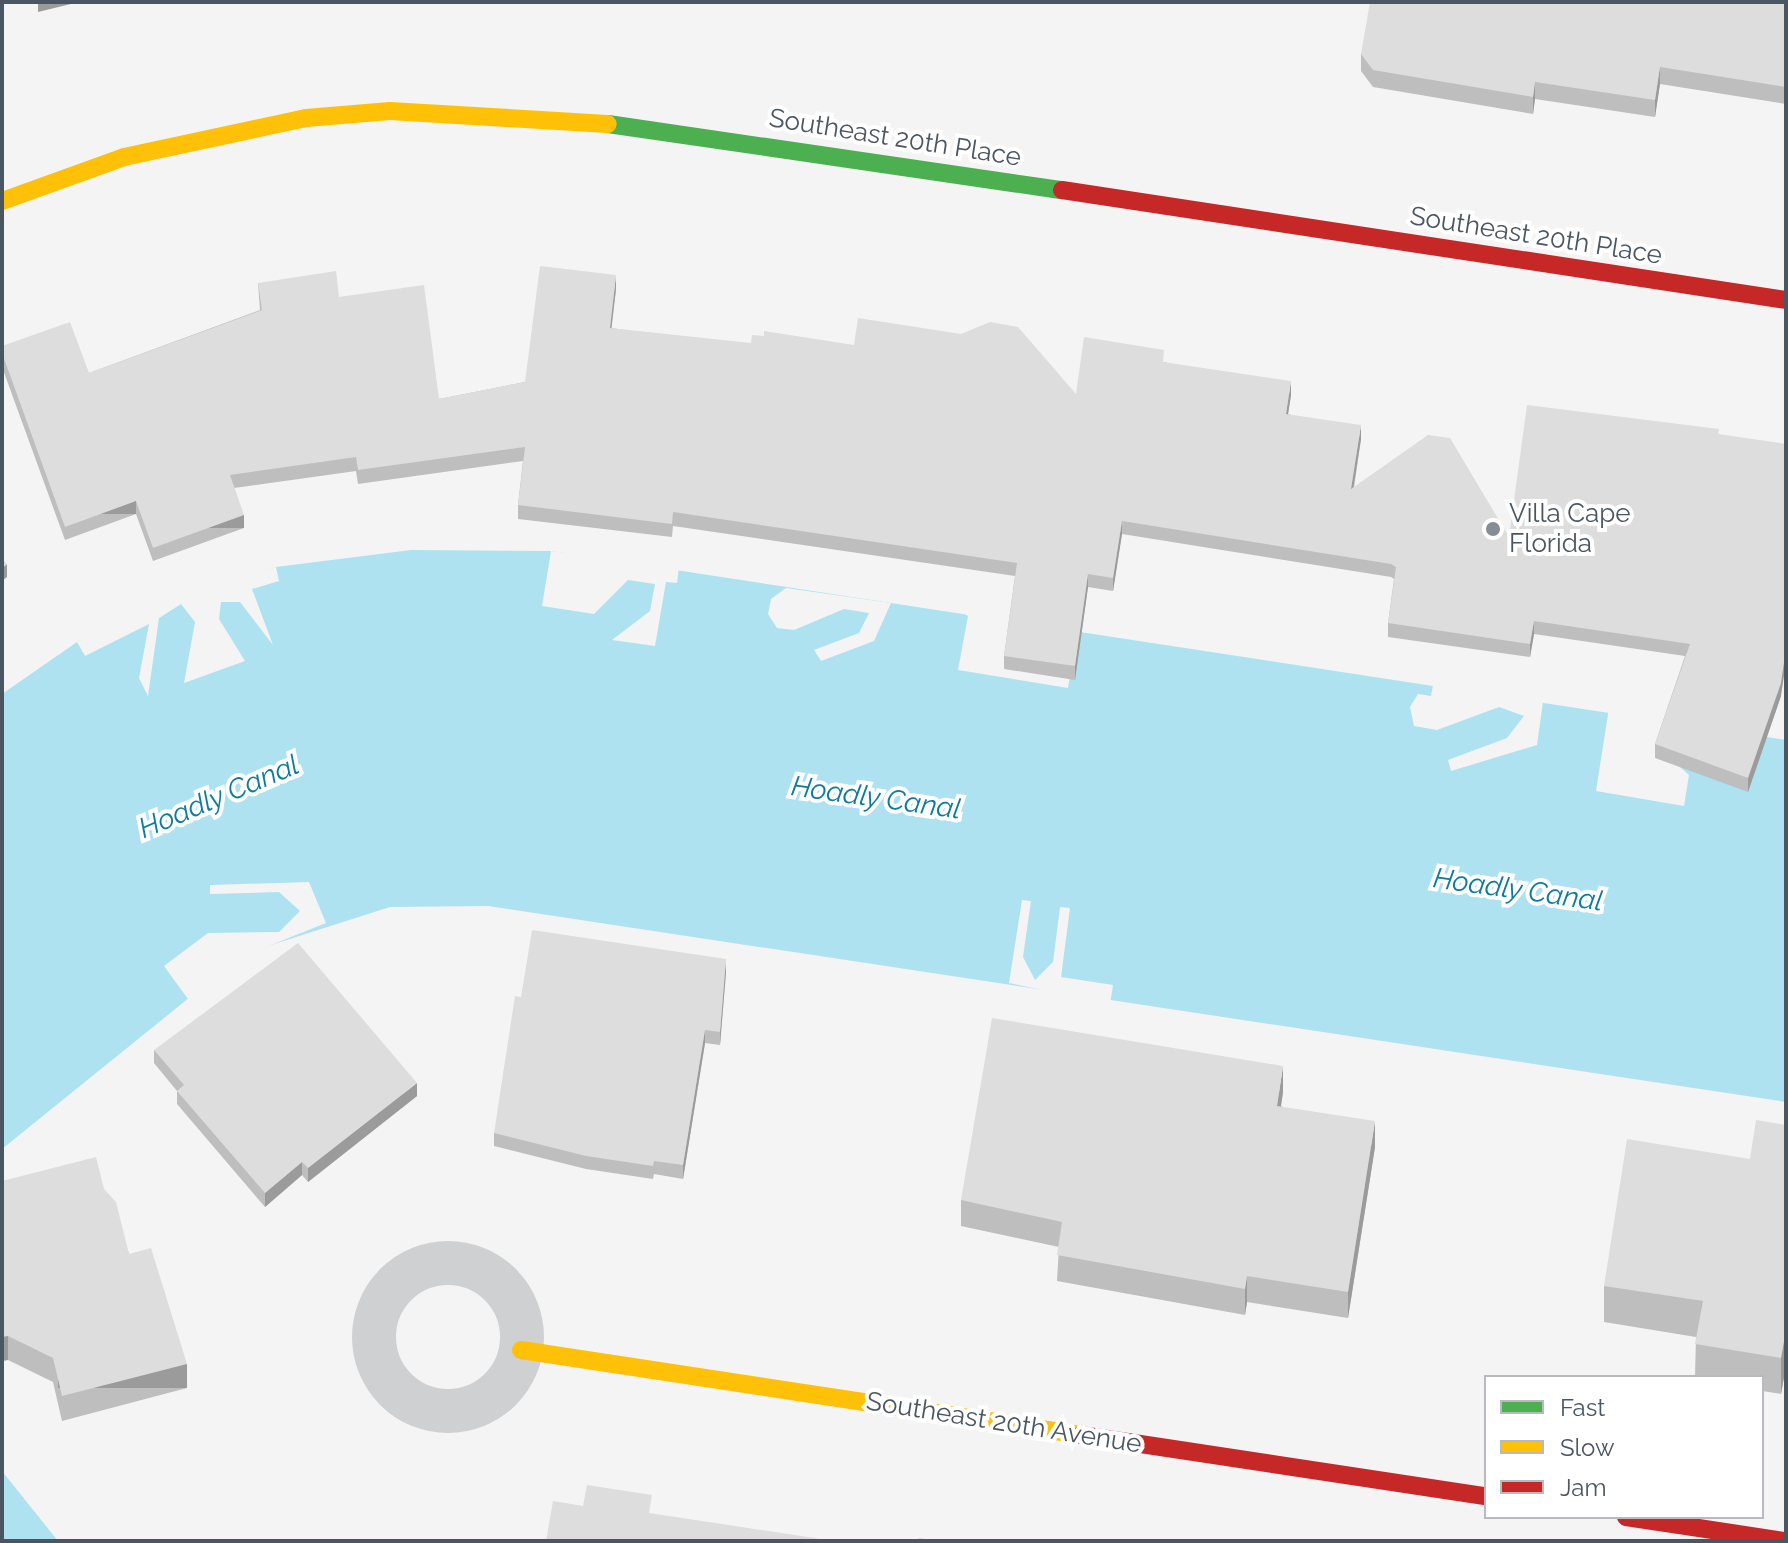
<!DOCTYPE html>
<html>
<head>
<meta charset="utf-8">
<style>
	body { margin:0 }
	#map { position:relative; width:1788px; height:1543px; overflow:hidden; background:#f4f4f4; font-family:Raleway,sans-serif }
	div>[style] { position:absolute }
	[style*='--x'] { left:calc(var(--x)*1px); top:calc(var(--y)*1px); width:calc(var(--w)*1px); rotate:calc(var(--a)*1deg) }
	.water>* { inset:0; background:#aee2f0 }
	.pier>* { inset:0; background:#f4f4f4 }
	.street>* { height:44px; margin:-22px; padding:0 22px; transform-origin:22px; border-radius:22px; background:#ced0d2 }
	.street>.ring { margin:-22px; padding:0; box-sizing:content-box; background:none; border:44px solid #ced0d2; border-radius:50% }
	.fast>* { height:18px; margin:-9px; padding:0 9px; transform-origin:9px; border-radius:9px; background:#4caf50 }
	.slow>* { height:18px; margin:-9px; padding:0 9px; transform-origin:9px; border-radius:9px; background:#ffc107 }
	.jam>* { height:18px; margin:-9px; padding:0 9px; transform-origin:9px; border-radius:9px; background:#c62828 }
	.wall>* { inset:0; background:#bebebf }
	.shaded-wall>* { inset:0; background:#9b9b9b; transform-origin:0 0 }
	.building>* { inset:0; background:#ddddde }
	.dots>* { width:22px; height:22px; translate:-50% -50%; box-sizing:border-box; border:4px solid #fff; border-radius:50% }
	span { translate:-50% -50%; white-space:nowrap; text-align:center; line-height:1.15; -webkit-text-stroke:8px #fff; paint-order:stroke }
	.street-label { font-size:26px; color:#4a5661 }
	.poi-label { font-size:26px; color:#4a5661 }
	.left { translate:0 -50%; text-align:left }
	.water-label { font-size:28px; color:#0c7c9b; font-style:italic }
	.frame { position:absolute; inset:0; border:4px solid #4a5661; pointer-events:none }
	.legend { position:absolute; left:1484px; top:1375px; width:280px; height:144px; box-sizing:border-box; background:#fff; border:2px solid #b7bbc0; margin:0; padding:10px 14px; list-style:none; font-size:24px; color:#4a5661 }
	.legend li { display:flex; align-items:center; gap:16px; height:40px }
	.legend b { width:40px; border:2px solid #b7bbc0 }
</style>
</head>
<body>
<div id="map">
	<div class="water">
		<div style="clip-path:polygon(411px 550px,551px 551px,1786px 740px,1786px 1102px,488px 906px,390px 907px,271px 945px,205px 985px,2px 1149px,2px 694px,77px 642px,172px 599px,276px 567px)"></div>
		<div style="clip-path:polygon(2px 1471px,58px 1541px,2px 1541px)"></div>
	</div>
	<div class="pier">
		<div style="clip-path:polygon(551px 551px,679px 567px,677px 583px,666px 582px,655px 646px,612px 640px,650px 611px,655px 584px,628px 580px,594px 614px,542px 606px)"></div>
		<div style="clip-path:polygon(276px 567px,279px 581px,252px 589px,273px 645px,240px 602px,221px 602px,219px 619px,245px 661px,184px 683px,195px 622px,181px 604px,159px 618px,148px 696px,139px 678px,149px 624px,85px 656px,77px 642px,170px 595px)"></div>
		<div style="clip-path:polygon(786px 588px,891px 603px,874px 641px,821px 661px,814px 650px,859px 633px,869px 613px,844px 609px,794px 630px,777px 628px,768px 614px,771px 599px)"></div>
		<div style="clip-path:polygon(958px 610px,1023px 619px,1070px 676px,1068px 688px,958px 670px,968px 616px)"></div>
		<div style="clip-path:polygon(1433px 685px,1469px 687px,1543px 702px,1537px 745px,1451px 771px,1448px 760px,1507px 738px,1524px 716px,1499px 707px,1437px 730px,1414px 726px,1410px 707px,1418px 694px,1431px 696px)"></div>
		<div style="clip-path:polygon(1609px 708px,1677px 719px,1662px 751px,1689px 775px,1684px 806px,1596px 791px)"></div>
		<div style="clip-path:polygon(309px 882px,326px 923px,271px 945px,188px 999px,164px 966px,208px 933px,279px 932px,300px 911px,279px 892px,210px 894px,210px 885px)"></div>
		<div style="clip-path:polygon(1022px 900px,1031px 901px,1023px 957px,1035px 980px,1053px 962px,1060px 907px,1070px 908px,1061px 977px,1113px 985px,1110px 1004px,1009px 983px)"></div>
	</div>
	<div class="street">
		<div class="ring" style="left:374px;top:1263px;width:104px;height:104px"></div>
	</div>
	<div class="fast">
		<div style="--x:608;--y:124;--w:459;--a:8.3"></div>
	</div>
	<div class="slow">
		<div style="--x:2;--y:201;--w:130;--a:-19.8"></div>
		<div style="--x:124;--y:157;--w:186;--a:-12.1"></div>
		<div style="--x:306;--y:118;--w:84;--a:-4.8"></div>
		<div style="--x:390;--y:111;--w:218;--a:3.4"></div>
		<div style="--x:521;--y:1350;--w:566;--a:8.63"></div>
	</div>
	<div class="jam">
		<div style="--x:1062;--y:190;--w:732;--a:8.64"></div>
		<div style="--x:1081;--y:1435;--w:410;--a:8.6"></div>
		<div style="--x:1626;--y:1517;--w:161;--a:8.6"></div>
	</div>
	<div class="wall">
		<div style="clip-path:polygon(1786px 2px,1786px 104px,1660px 84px,1655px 117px,1535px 99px,1533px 114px,1373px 87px,1361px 71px,1361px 54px)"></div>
		<div style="clip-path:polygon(258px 283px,339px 297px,439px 399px,525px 382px,616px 289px,611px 328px,1076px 394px,1164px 362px,1291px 395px,1288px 414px,1361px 439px,1354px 488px,1509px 537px,1719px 434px,1781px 696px,1748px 792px,1655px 758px,1655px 744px,1685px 656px,1534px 634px,1530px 657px,1388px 637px,1388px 623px,1394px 579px,1391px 577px,1122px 534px,1113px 591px,1088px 587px,1075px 680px,1004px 669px,1004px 656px,1015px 576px,673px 526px,672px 537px,518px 519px,518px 505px,523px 461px,358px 484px,356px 471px,234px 488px,244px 528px,153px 561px,136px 514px,65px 540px,2px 367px,2px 346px,89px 373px,260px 310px)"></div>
		<div style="clip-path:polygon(726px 972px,720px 1045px,705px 1043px,683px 1179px,654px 1174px,653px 1179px,586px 1169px,494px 1146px,494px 1133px)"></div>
		<div style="clip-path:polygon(154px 1050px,417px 1096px,308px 1182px,302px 1175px,265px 1207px,177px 1104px,177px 1091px,154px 1063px)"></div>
		<div style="clip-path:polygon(1283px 1092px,1281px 1106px,1375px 1147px,1348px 1318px,1247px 1302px,1245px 1315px,1057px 1281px,1059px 1247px,961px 1226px,961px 1200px)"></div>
		<div style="clip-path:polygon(1786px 1125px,1786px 1366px,1781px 1394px,1762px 1391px,1762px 1377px,1695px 1377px,1696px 1337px,1604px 1322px,1604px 1286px,1750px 1159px)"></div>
		<div style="clip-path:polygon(2px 1181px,104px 1189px,129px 1254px,187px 1388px,62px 1421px,53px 1382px,8px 1360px,2px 1362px)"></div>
	</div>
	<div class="shaded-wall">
		<div style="clip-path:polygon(38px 2px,79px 2px,38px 12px)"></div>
		<div style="clip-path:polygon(1660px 67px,1660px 84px,1655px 117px,1655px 100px)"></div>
		<div style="clip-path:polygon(1535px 82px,1535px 99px,1533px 114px,1533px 97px)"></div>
		<div style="clip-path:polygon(616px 275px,616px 289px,610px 341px,610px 328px)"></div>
		<div style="clip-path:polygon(1291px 381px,1291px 395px,1286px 427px,1286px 414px)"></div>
		<div style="clip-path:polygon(1361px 425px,1361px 439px,1351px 502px,1351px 489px)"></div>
		<div style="left:136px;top:501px;width:13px;height:76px;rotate:90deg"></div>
		<div style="left:244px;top:515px;width:13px;height:97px;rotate:90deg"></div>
		<div style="clip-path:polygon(1122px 521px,1122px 534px,1113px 591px,1113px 578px)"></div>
		<div style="clip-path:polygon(7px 564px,7px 577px,2px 581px,2px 568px)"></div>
		<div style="clip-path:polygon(1088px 574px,1088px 587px,1075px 680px,1075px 666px)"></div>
		<div style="clip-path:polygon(1534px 621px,1534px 634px,1530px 657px,1530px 644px)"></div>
		<div style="clip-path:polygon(1786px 649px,1786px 662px,1781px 696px,1748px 792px,1748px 778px)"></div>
		<div style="clip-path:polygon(726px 959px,726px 972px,720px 1045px,720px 1032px)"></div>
		<div style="clip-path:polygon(705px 1030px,705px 1043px,683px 1179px,683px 1165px)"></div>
		<div style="clip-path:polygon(1283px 1066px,1283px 1092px,1277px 1132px,1277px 1106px)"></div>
		<div style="clip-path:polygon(417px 1083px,417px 1096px,308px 1182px,308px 1168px)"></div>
		<div style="clip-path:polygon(1375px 1121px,1375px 1147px,1348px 1318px,1348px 1292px)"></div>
		<div style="clip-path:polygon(302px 1162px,302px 1175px,265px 1207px,265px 1193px)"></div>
		<div style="clip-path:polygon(1247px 1276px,1247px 1302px,1245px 1315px,1245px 1289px)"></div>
		<div style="clip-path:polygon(1786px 1329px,1786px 1366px,1781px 1394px,1781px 1358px)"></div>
		<div style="left:8px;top:1336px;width:24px;height:6px;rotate:90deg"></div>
		<div style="left:187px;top:1364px;width:24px;height:129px;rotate:90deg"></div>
	</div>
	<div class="building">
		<div style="clip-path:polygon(1370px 2px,1786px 2px,1786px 87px,1660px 67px,1655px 100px,1535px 82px,1533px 97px,1373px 70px,1361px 54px)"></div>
		<div style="clip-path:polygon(540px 266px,616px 275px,610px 328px,751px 343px,752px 335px,764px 336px,764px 331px,854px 345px,858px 318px,961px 334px,990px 322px,1018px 327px,1076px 394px,1084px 337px,1164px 350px,1163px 362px,1291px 381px,1286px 414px,1361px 425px,1351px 489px,1428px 435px,1450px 438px,1509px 537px,1527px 405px,1719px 429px,1718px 434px,1786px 444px,1786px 649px,1781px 683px,1748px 778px,1655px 744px,1690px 644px,1534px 621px,1530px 644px,1388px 623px,1396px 567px,1391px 564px,1122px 521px,1113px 578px,1088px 574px,1075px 666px,1004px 656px,1017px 563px,673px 512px,672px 524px,518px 505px,525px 447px,358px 470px,356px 457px,230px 475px,244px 515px,153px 548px,136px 501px,65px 527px,2px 353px,2px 346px,70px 322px,89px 373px,262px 310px,258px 283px,336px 271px,339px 297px,424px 285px,439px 399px,525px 382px)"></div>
		<div style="clip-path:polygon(2px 558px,7px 564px,2px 568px)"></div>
		<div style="clip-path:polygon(532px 930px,726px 959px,720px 1032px,705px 1030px,683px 1165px,654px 1161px,653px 1166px,586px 1156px,494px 1133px,515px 996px,521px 997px)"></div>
		<div style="clip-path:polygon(298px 943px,417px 1083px,308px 1168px,302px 1162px,265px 1193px,177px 1091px,184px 1085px,154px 1050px)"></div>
		<div style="clip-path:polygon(992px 1018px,1283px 1066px,1277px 1106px,1375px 1121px,1348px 1292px,1247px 1276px,1245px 1289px,1057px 1255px,1062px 1222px,961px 1200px)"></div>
		<div style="clip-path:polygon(1756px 1120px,1786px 1125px,1786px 1329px,1781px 1358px,1695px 1344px,1703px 1301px,1604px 1286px,1627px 1139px,1750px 1159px)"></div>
		<div style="clip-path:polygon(96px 1157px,104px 1189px,116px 1202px,129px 1254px,151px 1248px,187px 1364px,62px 1396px,53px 1358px,8px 1336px,2px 1337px,2px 1181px)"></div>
		<div style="clip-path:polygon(587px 1485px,652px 1495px,649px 1513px,834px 1541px,546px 1541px,553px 1501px,583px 1506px)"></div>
		<div style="clip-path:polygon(919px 1538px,937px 1541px,915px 1541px)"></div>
	</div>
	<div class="dots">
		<div style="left:1493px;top:529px;background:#868d94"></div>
	</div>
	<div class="street-label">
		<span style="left:895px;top:138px;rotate:9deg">Southeast 20th Place</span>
		<span style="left:1536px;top:236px;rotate:9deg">Southeast 20th Place</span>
		<span style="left:1004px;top:1423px;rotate:9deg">Southeast 20th Avenue</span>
	</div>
	<div class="poi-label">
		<span class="left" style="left:1509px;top:529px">Villa Cape<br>Florida</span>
	</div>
	<div class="water-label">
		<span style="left:219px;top:797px;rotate:-23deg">Hoadly Canal</span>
		<span style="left:876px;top:798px;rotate:8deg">Hoadly Canal</span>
		<span style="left:1518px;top:890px;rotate:8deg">Hoadly Canal</span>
	</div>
	<div class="frame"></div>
	<ul class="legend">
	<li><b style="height:10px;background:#4caf50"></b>Fast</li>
	<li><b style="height:10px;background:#ffc107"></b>Slow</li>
	<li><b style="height:10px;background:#c62828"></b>Jam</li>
	</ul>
</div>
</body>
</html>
